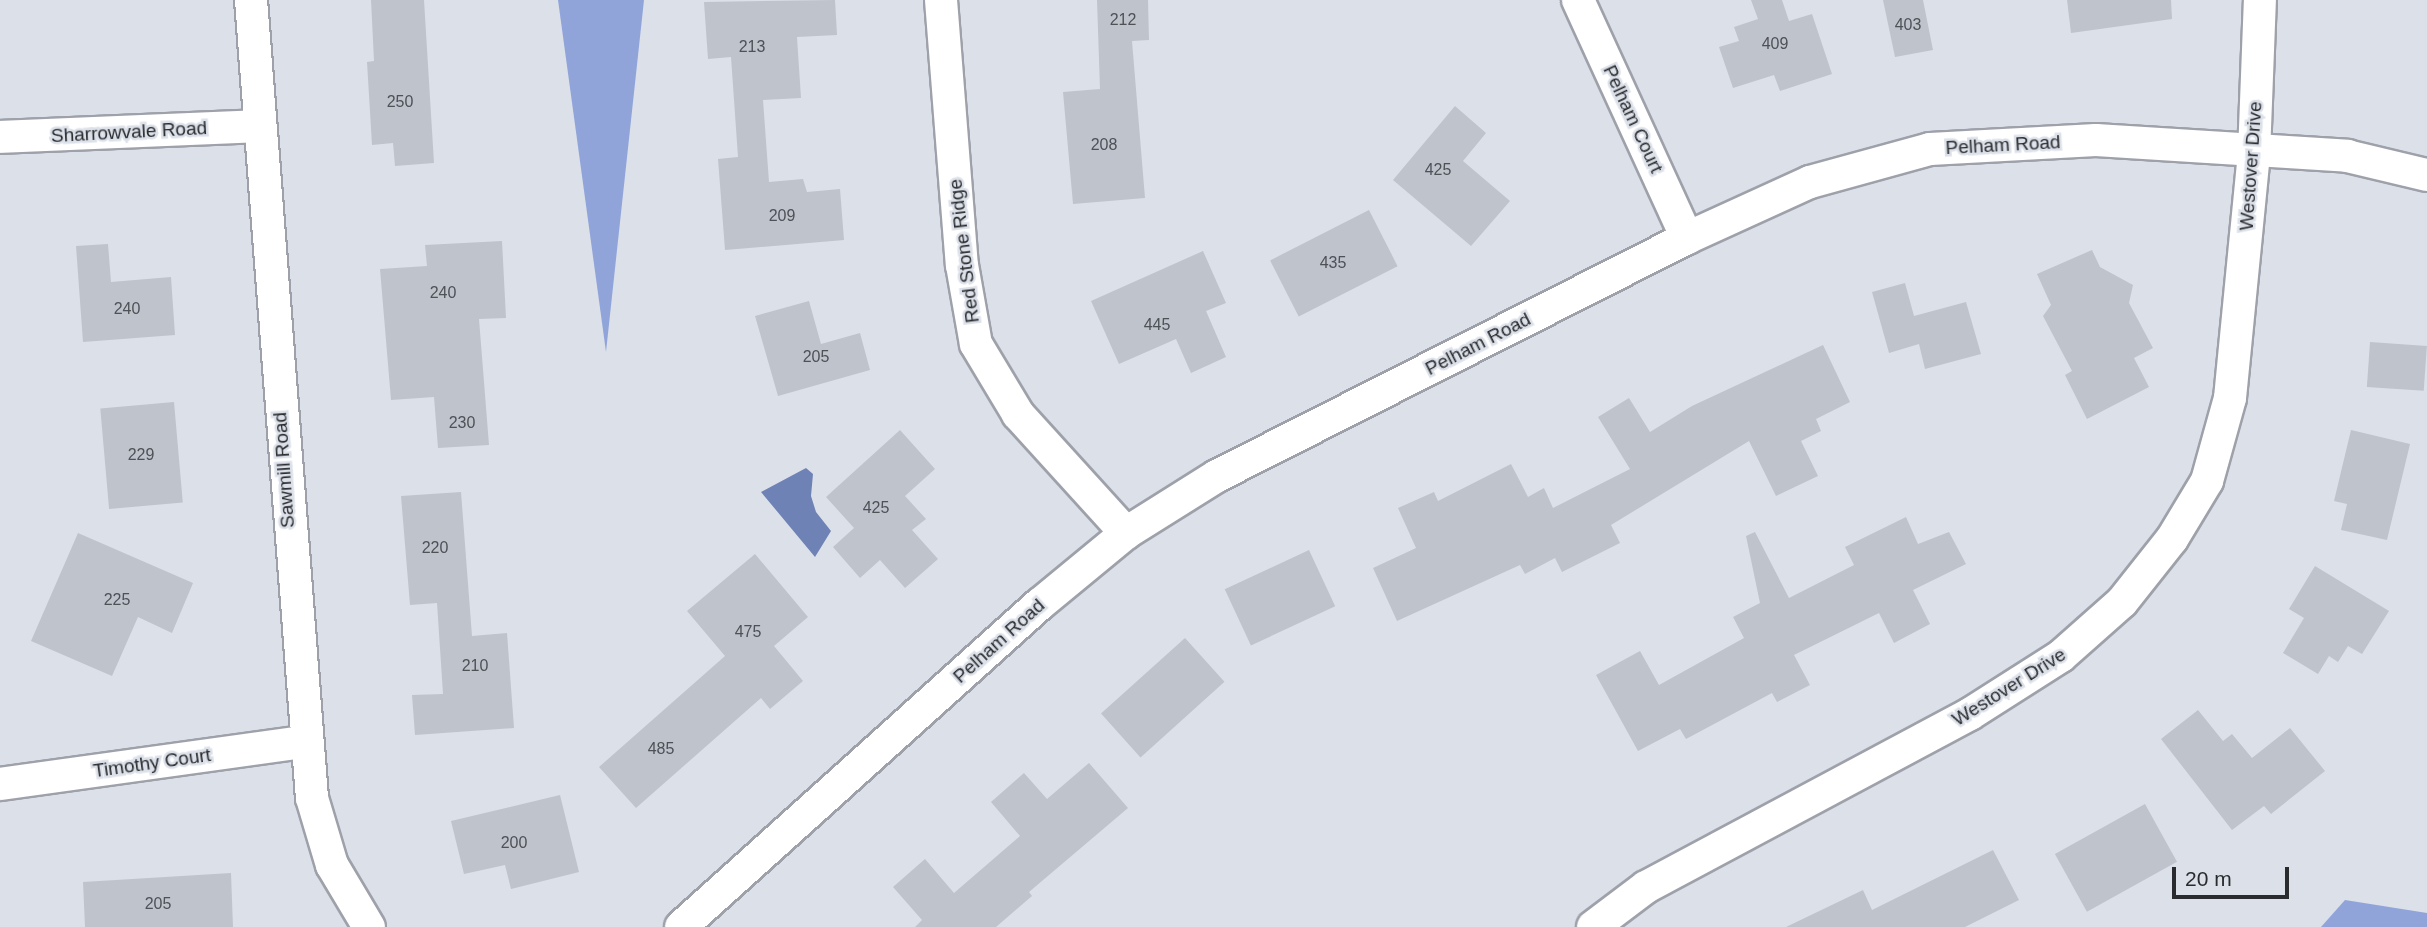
<!DOCTYPE html>
<html>
<head>
<meta charset="utf-8">
<style>
	body { margin:0 }
	#map { position:relative; width:2427px; height:927px; overflow:hidden; background:#dce0e9; font-family:Helvetica,sans-serif }
	div>[style] { position:absolute }
	[style*='--x'] { left:calc(var(--x)*1px); top:calc(var(--y)*1px); width:calc(var(--w)*1px); rotate:calc(var(--a)*1deg) }
	.forest>* { inset:0; background:#90a4da }
	.water>* { inset:0; background:#6f82b5 }
	.building>* { inset:0; background:#bfc3cc; transform-origin:0 0 }
	.roads { filter:drop-shadow(2px 0 #9ea1aa) drop-shadow(-2px 0 #9ea1aa) drop-shadow(0 2px #9ea1aa) drop-shadow(0 -2px #9ea1aa) }
	.minor>* { height:32px; margin:-16px; padding:0 16px; transform-origin:16px; border-radius:16px; background:#fff }
	span { translate:-50% -50%; white-space:nowrap; text-align:center; line-height:1.15; -webkit-text-stroke:5px #dce0e9; paint-order:stroke }
	.number-label { font-size:16px; color:#4e5156 }
	.number-label span { -webkit-text-stroke-width:0 }
	.street-label { font-size:19px; color:#292b2e }
	.scale { position:absolute; left:2172px; top:867px; width:117px; height:32px; box-sizing:border-box; border:4px solid #292b2e; border-top:0; padding-left:9px; font-size:21px; line-height:24px; white-space:nowrap; color:#292b2e; -webkit-text-stroke:5px #dce0e9; paint-order:stroke }
</style>
</head>
<body>
<div id="map">
	<div class="forest">
		<div style="clip-path:polygon(558px 0,644px 0,606px 352px)"></div>
		<div style="clip-path:polygon(2345px 900px,2427px 913px,2427px 927px,2321px 927px)"></div>
	</div>
	<div class="water">
		<div style="clip-path:polygon(806px 468px,813px 474px,811px 496px,816px 512px,831px 531px,815px 557px,761px 492px)"></div>
	</div>
	<div class="building">
		<div style="clip-path:polygon(371px 0,424px 0,434px 163px,395px 166px,393px 143px,372px 145px,367px 62px,374px 61px)"></div>
		<div style="clip-path:polygon(835px 0,837px 35px,797px 37px,801px 98px,763px 100px,769px 182px,803px 179px,807px 192px,840px 189px,844px 240px,725px 250px,718px 159px,738px 157px,731px 57px,708px 59px,704px 2px)"></div>
		<div style="clip-path:polygon(1097px 0,1148px 0,1149px 40px,1132px 41px,1145px 198px,1073px 204px,1063px 92px,1100px 89px)"></div>
		<div style="clip-path:polygon(1751px 0,1782px 0,1789px 21px,1812px 14px,1832px 74px,1780px 91px,1774px 75px,1733px 88px,1719px 47px,1739px 41px,1734px 27px,1758px 19px)"></div>
		<div style="clip-path:polygon(1883px 0,1923px 0,1933px 50px,1895px 57px)"></div>
		<div style="clip-path:polygon(2067px 0,2171px 0,2172px 19px,2071px 33px)"></div>
		<div style="clip-path:polygon(1455px 106px,1486px 133px,1463px 161px,1510px 201px,1471px 246px,1393px 180px)"></div>
		<div style="left:1369px;top:210px;width:63px;height:111px;rotate:63deg"></div>
		<div style="clip-path:polygon(502px 241px,506px 318px,479px 319px,489px 445px,438px 448px,434px 397px,391px 400px,380px 269px,427px 266px,425px 245px)"></div>
		<div style="clip-path:polygon(108px 244px,111px 282px,171px 277px,175px 335px,83px 342px,76px 246px)"></div>
		<div style="clip-path:polygon(2092px 250px,2100px 267px,2133px 285px,2129px 303px,2153px 348px,2134px 358px,2149px 387px,2087px 419px,2065px 375px,2072px 371px,2043px 316px,2051px 305px,2037px 274px)"></div>
		<div style="clip-path:polygon(1203px 251px,1226px 303px,1206px 311px,1226px 357px,1191px 373px,1176px 339px,1119px 364px,1091px 301px)"></div>
		<div style="clip-path:polygon(1905px 283px,1914px 316px,1966px 302px,1981px 354px,1925px 369px,1919px 344px,1889px 353px,1872px 292px)"></div>
		<div style="clip-path:polygon(809px 301px,821px 344px,860px 333px,870px 370px,778px 396px,755px 316px)"></div>
		<div style="left:2370px;top:342px;width:57px;height:45px;rotate:4deg"></div>
		<div style="clip-path:polygon(1823px 345px,1850px 402px,1816px 419px,1821px 431px,1801px 441px,1818px 476px,1776px 496px,1749px 441px,1611px 525px,1620px 543px,1562px 572px,1555px 558px,1525px 574px,1520px 565px,1397px 621px,1373px 568px,1416px 548px,1398px 508px,1434px 492px,1438px 501px,1511px 464px,1528px 497px,1544px 488px,1553px 508px,1630px 469px,1598px 417px,1629px 398px,1650px 432px,1692px 406px)"></div>
		<div style="left:174px;top:402px;width:101px;height:74px;rotate:85deg"></div>
		<div style="clip-path:polygon(900px 430px,935px 469px,905px 496px,926px 519px,912px 530px,938px 559px,905px 588px,880px 560px,860px 578px,833px 547px,854px 528px,826px 497px)"></div>
		<div style="clip-path:polygon(2351px 430px,2410px 444px,2387px 540px,2341px 530px,2347px 504px,2334px 501px)"></div>
		<div style="clip-path:polygon(461px 492px,472px 636px,507px 633px,514px 728px,415px 735px,412px 695px,443px 694px,437px 603px,410px 605px,401px 496px)"></div>
		<div style="clip-path:polygon(1906px 517px,1918px 544px,1949px 532px,1966px 564px,1913px 590px,1930px 624px,1894px 643px,1879px 613px,1794px 655px,1810px 685px,1777px 702px,1772px 693px,1686px 739px,1680px 729px,1638px 751px,1596px 675px,1640px 651px,1659px 685px,1744px 638px,1733px 617px,1760px 603px,1746px 536px,1755px 532px,1789px 598px,1854px 565px,1845px 547px)"></div>
		<div style="clip-path:polygon(78px 533px,193px 583px,172px 633px,138px 617px,112px 676px,31px 641px)"></div>
		<div style="left:1309px;top:550px;width:62px;height:93px;rotate:65deg"></div>
		<div style="clip-path:polygon(755px 554px,808px 617px,774px 646px,803px 681px,770px 709px,761px 698px,636px 808px,599px 767px,725px 656px,687px 611px)"></div>
		<div style="clip-path:polygon(2315px 566px,2389px 611px,2362px 654px,2348px 646px,2338px 662px,2329px 656px,2318px 674px,2283px 653px,2304px 618px,2289px 609px)"></div>
		<div style="left:1185px;top:638px;width:59px;height:113px;rotate:48deg"></div>
		<div style="clip-path:polygon(2198px 710px,2223px 741px,2232px 734px,2252px 758px,2290px 728px,2325px 771px,2271px 814px,2264px 806px,2232px 830px,2161px 739px)"></div>
		<div style="clip-path:polygon(1089px 763px,1128px 808px,1029px 892px,1032px 896px,996px 927px,915px 927px,922px 920px,893px 887px,925px 859px,954px 893px,1020px 836px,991px 802px,1024px 773px,1047px 799px)"></div>
		<div style="clip-path:polygon(560px 795px,579px 872px,511px 889px,505px 865px,464px 874px,451px 821px)"></div>
		<div style="left:2145px;top:804px;width:66px;height:103px;rotate:61deg"></div>
		<div style="clip-path:polygon(1993px 850px,2019px 900px,1965px 927px,1786px 927px,1863px 890px,1872px 910px)"></div>
		<div style="clip-path:polygon(231px 873px,233px 927px,85px 927px,83px 882px)"></div>
	</div>
	<div class="roads">
		<div class="minor">
			<div style="--x:251;--y:0;--w:800;--a:85.63"></div>
			<div style="--x:312;--y:798;--w:70;--a:73.4"></div>
			<div style="--x:332;--y:865;--w:72;--a:59.2"></div>
			<div style="--x:941;--y:0;--w:266;--a:85.5"></div>
			<div style="--x:962;--y:265;--w:80;--a:80"></div>
			<div style="--x:976;--y:344;--w:82;--a:59"></div>
			<div style="--x:1018;--y:414;--w:161;--a:47.8"></div>
			<div style="--x:1578;--y:0;--w:262;--a:65.4"></div>
			<div style="--x:0;--y:137;--w:258;--a:-2.4"></div>
			<div style="--x:0;--y:784;--w:307;--a:-7.9"></div>
			<div style="--x:681;--y:927;--w:483;--a:-42"></div>
			<div style="--x:1040;--y:604;--w:112;--a:-39.5"></div>
			<div style="--x:1126;--y:533;--w:107;--a:-32.1"></div>
			<div style="--x:1217;--y:476;--w:527;--a:-26.86"></div>
			<div style="--x:1687;--y:238;--w:135;--a:-24.5"></div>
			<div style="--x:1810;--y:182;--w:124;--a:-15.4"></div>
			<div style="--x:1930;--y:149;--w:166;--a:-3.1"></div>
			<div style="--x:2096;--y:140;--w:252;--a:3.6"></div>
			<div style="--x:2347;--y:156;--w:82;--a:13.4"></div>
			<div style="--x:1593;--y:927;--w:66;--a:-37"></div>
			<div style="--x:1646;--y:887;--w:367;--a:-28.1"></div>
			<div style="--x:1970;--y:714;--w:108;--a:-32.5"></div>
			<div style="--x:2061;--y:656;--w:81;--a:-41.5"></div>
			<div style="--x:2122;--y:602;--w:80;--a:-51.6"></div>
			<div style="--x:2172;--y:539;--w:68;--a:-58.9"></div>
			<div style="--x:2207;--y:481;--w:86;--a:-74.5"></div>
			<div style="--x:2230;--y:398;--w:245;--a:-84.4"></div>
			<div style="--x:2254;--y:154;--w:154;--a:-87.8"></div>
		</div>
	</div>
	<div class="number-label">
		<span style="left:1123px;top:20px">212</span>
		<span style="left:1908px;top:25px">403</span>
		<span style="left:1775px;top:44px">409</span>
		<span style="left:752px;top:47px">213</span>
		<span style="left:400px;top:102px">250</span>
		<span style="left:1104px;top:145px">208</span>
		<span style="left:1438px;top:170px">425</span>
		<span style="left:782px;top:216px">209</span>
		<span style="left:1333px;top:263px">435</span>
		<span style="left:443px;top:293px">240</span>
		<span style="left:127px;top:309px">240</span>
		<span style="left:1157px;top:325px">445</span>
		<span style="left:816px;top:357px">205</span>
		<span style="left:462px;top:423px">230</span>
		<span style="left:141px;top:455px">229</span>
		<span style="left:876px;top:508px">425</span>
		<span style="left:435px;top:548px">220</span>
		<span style="left:117px;top:600px">225</span>
		<span style="left:748px;top:632px">475</span>
		<span style="left:475px;top:666px">210</span>
		<span style="left:661px;top:749px">485</span>
		<span style="left:514px;top:843px">200</span>
		<span style="left:158px;top:904px">205</span>
	</div>
	<div class="street-label">
		<span style="left:1633px;top:119px;rotate:65deg">Pelham Court</span>
		<span style="left:129px;top:132px;rotate:-3deg">Sharrowvale Road</span>
		<span style="left:2003px;top:145px;rotate:-3deg">Pelham Road</span>
		<span style="left:2251px;top:166px;rotate:-86deg">Westover Drive</span>
		<span style="left:964px;top:251px;rotate:-97deg">Red Stone Ridge</span>
		<span style="left:1478px;top:344px;rotate:-27deg">Pelham Road</span>
		<span style="left:284px;top:470px;rotate:-94deg">Sawmill Road</span>
		<span style="left:999px;top:641px;rotate:-42deg">Pelham Road</span>
		<span style="left:2009px;top:687px;rotate:-32deg">Westover Drive</span>
		<span style="left:152px;top:763px;rotate:-8deg">Timothy Court</span>
	</div>
	<div class="scale">20 m</div>
</div>
</body>
</html>
